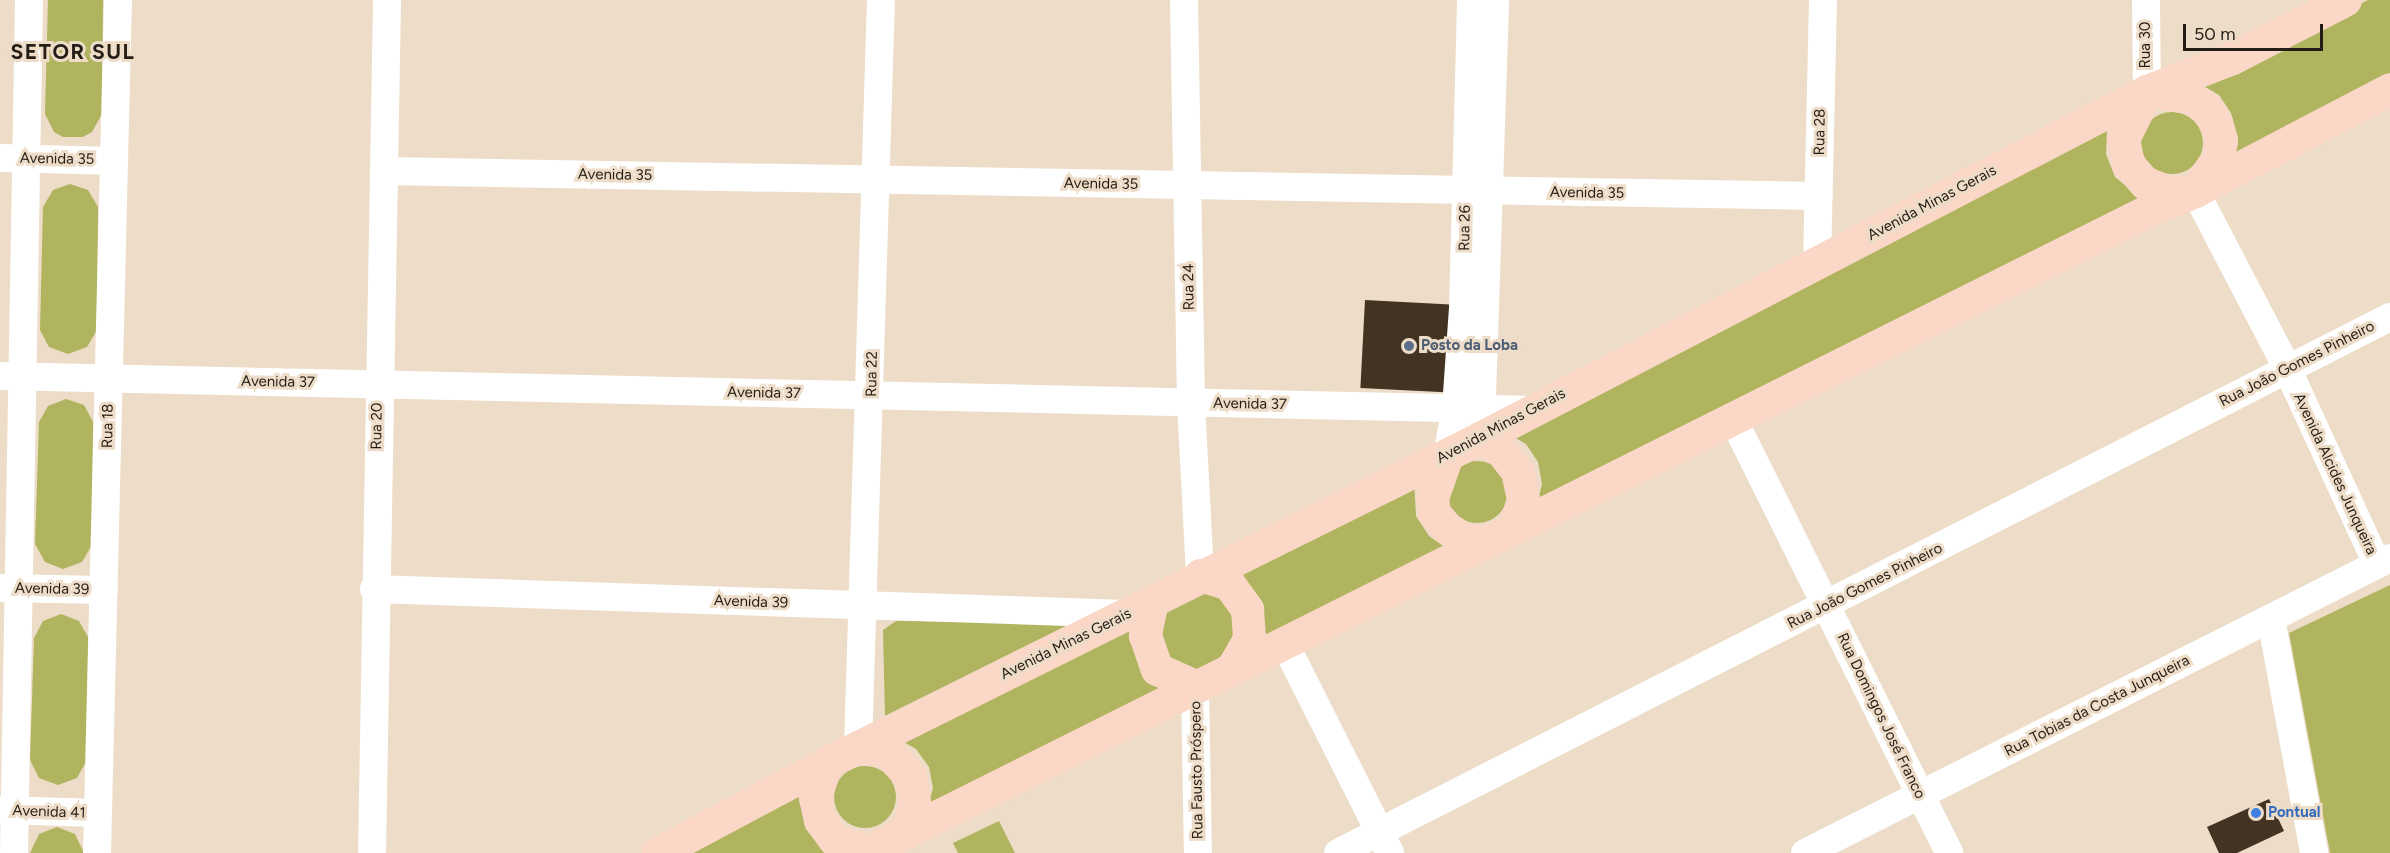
<!DOCTYPE html>
<html>
<head>
<meta charset="utf-8">
<style>
	body { margin:0 }
	#map { position:relative; width:2390px; height:853px; overflow:hidden; background:#eddcc7; font-family:Figtree,sans-serif }
	div>[style] { position:absolute }
	[style*='--x'] { left:calc(var(--x)*1px); top:calc(var(--y)*1px); width:calc(var(--w)*1px); rotate:calc(var(--a)*1deg) }
	.green>* { inset:0; background:#b0b45f }
	.round { border-radius:50% }
	.building>* { inset:0; background:#423323; transform-origin:0 0 }
	.minor>* { height:28px; margin:-14px; padding:0 14px; transform-origin:14px; border-radius:14px; background:#fff }
	.major>* { height:33px; margin:-16.5px; padding:0 16.5px; transform-origin:16.5px; border-radius:16.5px; background:#fad7c6 }
	.dots>* { width:16px; height:16px; translate:-50% -50%; box-sizing:border-box; border:3px solid #eddcc7; border-radius:50% }
	span { translate:-50% -50%; white-space:nowrap; text-align:center; line-height:1.15; -webkit-text-stroke:6px #eddcc7; paint-order:stroke }
	.street-label { font-size:15px; color:#231d16 }
	.service-label { font-size:15px; color:#4e5e75; font-weight:700 }
	.left { translate:0 -50%; text-align:left }
	.shop-label { font-size:15px; color:#366cbe; font-weight:700 }
	.district-label { font-size:21px; color:#231d16; font-weight:700; letter-spacing:1.5px }
	.scale { position:absolute; left:2183px; top:24px; width:140px; height:27px; box-sizing:border-box; border:3px solid #231d16; border-top:0; padding-left:8px; font-size:18px; line-height:21px; white-space:nowrap; color:#231d16; -webkit-text-stroke:4px #eddcc7; paint-order:stroke }
</style>
</head>
<body>
<div id="map">
	<div class="green">
		<div style="clip-path:polygon(48px 0,103px 0,102px 114px,92px 132px,83px 137px,63px 137px,54px 132px,45px 114px)"></div>
		<div style="clip-path:polygon(2368px 0,2390px 0,2390px 76px,2230px 156px,2235px 135px,2231px 113px,2219px 95px,2200px 84px)"></div>
		<div class="round" style="left:2141px;top:112px;width:62px;height:62px"></div>
		<div style="clip-path:polygon(2107px 130px,2106px 154px,2115px 177px,2143px 200px,1537px 505px,1542px 484px,1538px 462px,1526px 444px,1507px 433px)"></div>
		<div style="clip-path:polygon(70px 184px,88px 190px,98px 207px,97px 330px,87px 347px,68px 354px,49px 347px,40px 330px,43px 207px,53px 190px)"></div>
		<div style="clip-path:polygon(66px 399px,84px 405px,93px 422px,92px 545px,82px 562px,63px 569px,45px 562px,35px 544px,39px 422px,48px 406px)"></div>
		<div class="round" style="left:1446px;top:461px;width:62px;height:62px"></div>
		<div style="clip-path:polygon(1414px 480px,1416px 516px,1429px 536px,1449px 550px,1252px 647px,1232px 580px)"></div>
		<div style="clip-path:polygon(2390px 585px,2390px 853px,2330px 853px,2289px 633px)"></div>
		<div style="clip-path:polygon(1195px 589px,1225px 595px,1240px 642px,1198px 674px,1167px 665px,1156px 616px)"></div>
		<div style="clip-path:polygon(61px 614px,79px 621px,88px 637px,87px 760px,77px 778px,58px 785px,39px 778px,30px 760px,34px 638px,43px 621px)"></div>
		<div style="clip-path:polygon(1136px 618px,1172px 687px,927px 809px,933px 788px,929px 767px,916px 749px,897px 738px)"></div>
		<div style="clip-path:polygon(896px 621px,1072px 623px,885px 716px,883px 630px)"></div>
		<div class="round" style="left:834px;top:766px;width:62px;height:62px"></div>
		<div style="clip-path:polygon(801px 785px,804px 821px,833px 853px,665px 853px)"></div>
		<div style="clip-path:polygon(999px 821px,1015px 853px,958px 853px,953px 843px)"></div>
		<div style="clip-path:polygon(57px 827px,75px 834px,84px 853px,30px 853px,39px 834px)"></div>
	</div>
	<div class="building">
		<div style="left:1365px;top:300px;width:90px;height:88px;rotate:3deg"></div>
		<div style="clip-path:polygon(2269px 799px,2284px 831px,2237px 853px,2219px 853px,2207px 827px)"></div>
	</div>
	<div class="minor">
		<div style="--x:1184;--y:0;--w:403;--a:89"></div>
		<div style="--x:1191;--y:403;--w:172;--a:87"></div>
		<div style="--x:2146;--y:0;--w:91;--a:89.4"></div>
		<div style="--x:0;--y:158;--w:114;--a:1.5"></div>
		<div style="--x:384;--y:171;--w:1435;--a:1"></div>
		<div style="--x:2195;--y:191;--w:199;--a:62.5"></div>
		<div style="--x:2287;--y:368;--w:216;--a:65.3"></div>
		<div style="--x:1817;--y:264;--w:264;--a:-88.7"></div>
		<div style="--x:0;--y:376;--w:1529;--a:1.27"></div>
		<div style="--x:1733;--y:419;--w:485;--a:63.5"></div>
		<div style="--x:1481;--y:427;--w:427;--a:-88.1"></div>
		<div style="--x:1447;--y:455;--w:48;--a:-79.2"></div>
		<div style="--x:1456;--y:408;--w:99;--a:-86"></div>
		<div style="--x:1463;--y:309;--w:309;--a:-88.5"></div>
		<div style="--x:1;--y:588;--w:103;--a:1.1"></div>
		<div style="--x:374;--y:589;--w:753;--a:1.9"></div>
		<div style="--x:2271;--y:618;--w:239;--a:79.6"></div>
		<div style="--x:1285;--y:644;--w:234;--a:63.3"></div>
		<div style="--x:1195;--y:686;--w:167;--a:89"></div>
		<div style="--x:858;--y:747;--w:747;--a:-88.24"></div>
		<div style="--x:0;--y:810;--w:98;--a:1.8"></div>
		<div style="--x:14;--y:853;--w:853;--a:-88.99"></div>
		<div style="--x:97;--y:853;--w:853;--a:-88.59"></div>
		<div style="--x:372;--y:853;--w:853;--a:-88.99"></div>
		<div style="--x:1338;--y:853;--w:1181;--a:-27"></div>
		<div style="--x:1805;--y:853;--w:655;--a:-26.76"></div>
	</div>
	<div class="major">
		<div style="--x:2147;--y:91;--w:41;--a:8.3"></div>
		<div style="--x:2188;--y:97;--w:20;--a:30"></div>
		<div style="--x:2205;--y:107;--w:19;--a:54"></div>
		<div style="--x:2216;--y:122;--w:19;--a:74"></div>
		<div style="--x:2221;--y:140;--w:18;--a:99"></div>
		<div style="--x:2218;--y:158;--w:40;--a:124.9"></div>
		<div style="--x:2195;--y:191;--w:26;--a:178"></div>
		<div style="--x:2169;--y:192;--w:26;--a:-159"></div>
		<div style="--x:2145;--y:183;--w:25;--a:-132"></div>
		<div style="--x:2128;--y:164;--w:25;--a:-101"></div>
		<div style="--x:2123;--y:139;--w:54;--a:-63.4"></div>
		<div style="--x:1480;--y:438;--w:21;--a:28"></div>
		<div style="--x:1499;--y:448;--w:29;--a:52"></div>
		<div style="--x:1517;--y:471;--w:29;--a:78"></div>
		<div style="--x:1523;--y:499;--w:28;--a:107"></div>
		<div style="--x:1447;--y:455;--w:46;--a:109.2"></div>
		<div style="--x:1432;--y:498;--w:15;--a:82"></div>
		<div style="--x:1434;--y:513;--w:20;--a:49"></div>
		<div style="--x:1447;--y:528;--w:20;--a:33"></div>
		<div style="--x:1464;--y:539;--w:19;--a:9"></div>
		<div style="--x:1200;--y:575;--w:30;--a:17"></div>
		<div style="--x:1229;--y:584;--w:31;--a:54"></div>
		<div style="--x:1247;--y:609;--w:30;--a:86"></div>
		<div style="--x:1249;--y:639;--w:32;--a:120"></div>
		<div style="--x:1152;--y:601;--w:35;--a:102"></div>
		<div style="--x:1145;--y:635;--w:36;--a:71"></div>
		<div style="--x:1157;--y:669;--w:42;--a:24.1"></div>
		<div style="--x:858;--y:747;--w:29;--a:10"></div>
		<div style="--x:887;--y:752;--w:33;--a:46"></div>
		<div style="--x:910;--y:776;--w:33;--a:81"></div>
		<div style="--x:915;--y:809;--w:26;--a:113"></div>
		<div style="--x:826;--y:763;--w:36;--a:108"></div>
		<div style="--x:815;--y:797;--w:24;--a:78"></div>
		<div style="--x:820;--y:820;--w:24;--a:54"></div>
		<div style="--x:834;--y:839;--w:35;--a:20"></div>
		<div style="--x:657;--y:853;--w:191;--a:-28"></div>
		<div style="--x:826;--y:763;--w:730;--a:-26.42"></div>
		<div style="--x:1480;--y:438;--w:752;--a:-27.49"></div>
		<div style="--x:2147;--y:91;--w:91;--a:-21.2"></div>
		<div style="--x:2232;--y:58;--w:127;--a:-27.2"></div>
		<div style="--x:864;--y:853;--w:1435;--a:-26.58"></div>
		<div style="--x:2147;--y:211;--w:52;--a:-22.6"></div>
		<div style="--x:2195;--y:191;--w:220;--a:-27.6"></div>
	</div>
	<div class="dots">
		<div style="left:1409px;top:346px;background:#5c6f8a"></div>
		<div style="left:2256px;top:813px;background:#3f7fe0"></div>
	</div>
	<div class="street-label">
		<span style="left:2146px;top:45px;rotate:-90deg">Rua 30</span>
		<span style="left:1820px;top:132px;rotate:-89deg">Rua 28</span>
		<span style="left:57px;top:159px;rotate:1deg">Avenida 35</span>
		<span style="left:615px;top:175px;rotate:1deg">Avenida 35</span>
		<span style="left:1101px;top:184px;rotate:1deg">Avenida 35</span>
		<span style="left:1587px;top:193px;rotate:1deg">Avenida 35</span>
		<span style="left:1932px;top:203px;rotate:-28deg">Avenida Minas Gerais</span>
		<span style="left:1465px;top:228px;rotate:-89deg">Rua 26</span>
		<span style="left:1189px;top:287px;rotate:-91deg">Rua 24</span>
		<span style="left:2297px;top:364px;rotate:-27deg">Rua João Gomes Pinheiro</span>
		<span style="left:872px;top:374px;rotate:-89deg">Rua 22</span>
		<span style="left:278px;top:382px;rotate:1deg">Avenida 37</span>
		<span style="left:764px;top:393px;rotate:1deg">Avenida 37</span>
		<span style="left:1250px;top:404px;rotate:1deg">Avenida 37</span>
		<span style="left:108px;top:426px;rotate:-89deg">Rua 18</span>
		<span style="left:377px;top:426px;rotate:-89deg">Rua 20</span>
		<span style="left:1501px;top:426px;rotate:-28deg">Avenida Minas Gerais</span>
		<span style="left:2335px;top:474px;rotate:65deg">Avenida Alcides Junqueira</span>
		<span style="left:1865px;top:586px;rotate:-27deg">Rua João Gomes Pinheiro</span>
		<span style="left:52px;top:589px;rotate:1deg">Avenida 39</span>
		<span style="left:751px;top:602px;rotate:2deg">Avenida 39</span>
		<span style="left:1066px;top:644px;rotate:-26deg">Avenida Minas Gerais</span>
		<span style="left:2097px;top:706px;rotate:-27deg">Rua Tobias da Costa Junqueira</span>
		<span style="left:1881px;top:716px;rotate:64deg">Rua Domingos José Franco</span>
		<span style="left:1197px;top:770px;rotate:-91deg">Rua Fausto Próspero</span>
		<span style="left:49px;top:812px;rotate:2deg">Avenida 41</span>
	</div>
	<div class="service-label">
		<span class="left" style="left:1421px;top:346px">Posto da Loba</span>
	</div>
	<div class="shop-label">
		<span class="left" style="left:2268px;top:813px">Pontual</span>
	</div>
	<div class="district-label">
		<span style="left:73px;top:52px">SETOR SUL</span>
	</div>
	<div class="scale">50 m</div>
</div>
</body>
</html>
